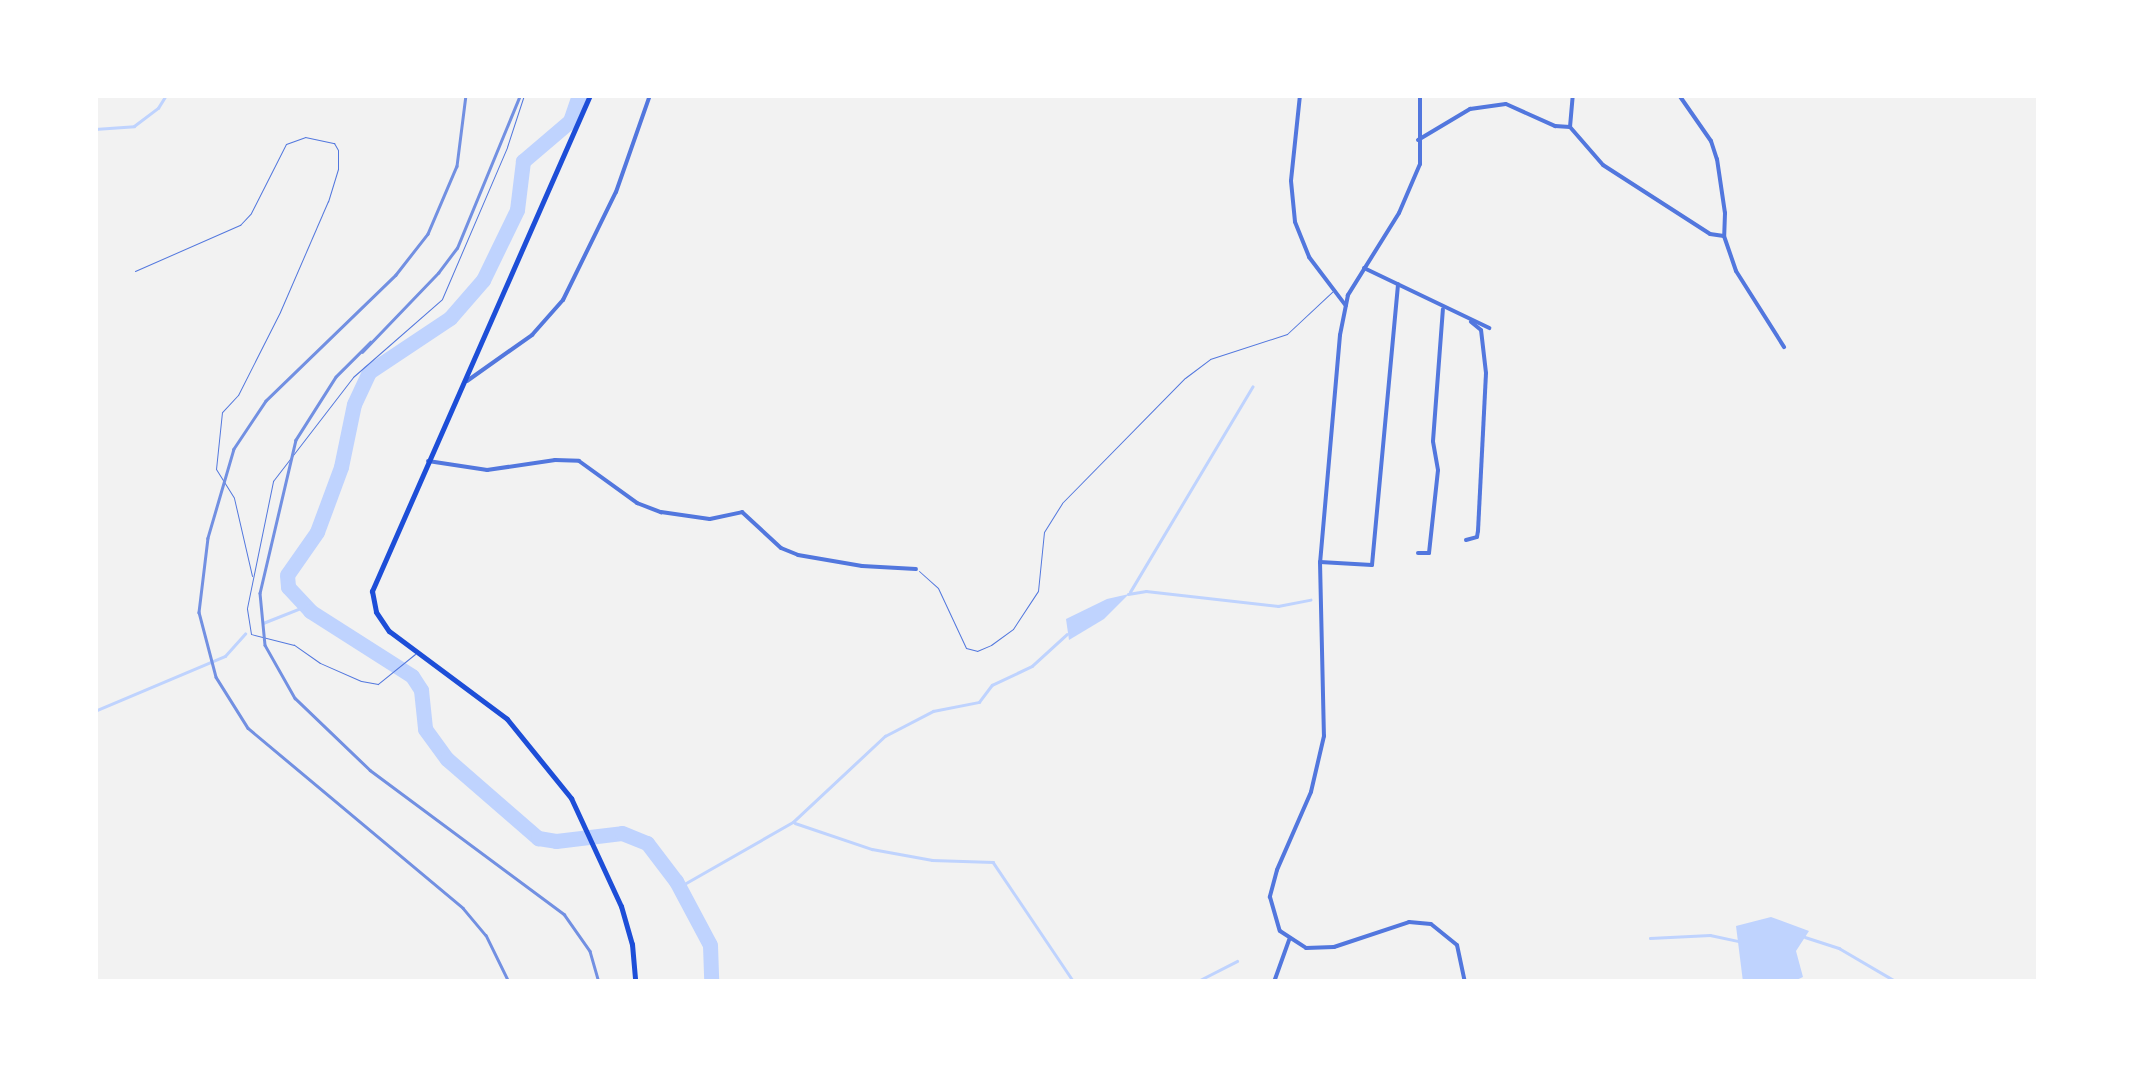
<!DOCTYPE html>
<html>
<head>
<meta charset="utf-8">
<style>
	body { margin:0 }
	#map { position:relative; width:2134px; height:1077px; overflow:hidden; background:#f2f2f2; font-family:"PT Serif",serif }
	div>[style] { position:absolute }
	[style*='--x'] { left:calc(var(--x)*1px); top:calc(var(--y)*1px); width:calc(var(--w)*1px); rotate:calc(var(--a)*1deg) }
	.water>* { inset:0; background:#bfd3fe }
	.stream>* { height:2.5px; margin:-1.25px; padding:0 1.25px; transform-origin:1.25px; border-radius:1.25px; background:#bfd3fe }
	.river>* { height:15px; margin:-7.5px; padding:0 7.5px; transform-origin:7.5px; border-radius:7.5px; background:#bfd3fe }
	.service>* { height:1px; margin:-0.5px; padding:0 0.5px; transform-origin:0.5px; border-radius:0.5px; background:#5277de }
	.minor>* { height:4px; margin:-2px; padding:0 2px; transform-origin:2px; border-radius:2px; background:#5277de }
	.primary>* { height:5px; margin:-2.5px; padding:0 2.5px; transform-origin:2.5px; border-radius:2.5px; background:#1d4ed8 }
	.tram>* { height:2.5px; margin:-1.25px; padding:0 1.25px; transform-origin:1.25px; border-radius:1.25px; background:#7290e2 }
	.rail>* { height:2.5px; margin:-1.25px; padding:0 1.25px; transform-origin:1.25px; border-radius:1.25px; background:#7290e2 }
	span { translate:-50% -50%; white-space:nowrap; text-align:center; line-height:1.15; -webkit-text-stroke:9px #fff; paint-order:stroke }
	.frame { position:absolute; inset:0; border:98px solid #fff; pointer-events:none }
</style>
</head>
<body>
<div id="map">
	<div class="water">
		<div style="clip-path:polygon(1129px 594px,1104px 619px,1069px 640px,1066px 619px,1107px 599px)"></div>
		<div style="clip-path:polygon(1771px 917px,1809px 931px,1796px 951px,1803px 977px,1792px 982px,1743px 982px,1736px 926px)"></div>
	</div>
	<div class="stream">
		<div style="--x:95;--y:129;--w:39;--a:-4"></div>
		<div style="--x:134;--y:126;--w:30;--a:-37"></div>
		<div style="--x:158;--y:108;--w:15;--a:-58"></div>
		<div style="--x:1130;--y:592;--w:239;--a:-59.2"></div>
		<div style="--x:1128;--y:594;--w:18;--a:-9"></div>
		<div style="--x:1146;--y:591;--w:133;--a:6.5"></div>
		<div style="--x:1278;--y:606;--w:33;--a:-11"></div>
		<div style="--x:263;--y:623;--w:46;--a:-21.6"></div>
		<div style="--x:95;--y:711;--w:141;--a:-22.9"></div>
		<div style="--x:225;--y:656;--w:30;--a:-48"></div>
		<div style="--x:795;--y:823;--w:81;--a:18.7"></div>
		<div style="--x:872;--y:849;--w:61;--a:10.4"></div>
		<div style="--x:932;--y:860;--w:61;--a:1.9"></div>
		<div style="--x:993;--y:862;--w:145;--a:56"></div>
		<div style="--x:679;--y:887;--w:131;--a:-29.7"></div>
		<div style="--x:793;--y:822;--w:126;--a:-43.1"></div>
		<div style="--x:885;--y:736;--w:54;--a:-27.5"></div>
		<div style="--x:933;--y:711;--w:47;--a:-11.1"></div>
		<div style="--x:979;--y:702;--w:21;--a:-53"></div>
		<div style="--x:992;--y:685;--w:44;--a:-25.4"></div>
		<div style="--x:1032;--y:666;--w:47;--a:-42.4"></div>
		<div style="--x:1805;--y:937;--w:36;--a:18"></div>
		<div style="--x:1839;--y:948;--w:67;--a:30.4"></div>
		<div style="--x:1650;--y:938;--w:60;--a:-2.9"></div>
		<div style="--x:1710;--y:935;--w:29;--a:12"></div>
		<div style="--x:1196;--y:982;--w:46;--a:-27.1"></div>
	</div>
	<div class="river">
		<div style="--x:579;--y:95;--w:28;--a:109"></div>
		<div style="--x:570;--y:121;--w:62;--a:139.6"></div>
		<div style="--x:523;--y:161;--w:49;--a:97"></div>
		<div style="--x:517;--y:210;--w:78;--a:115.9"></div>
		<div style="--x:483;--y:280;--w:50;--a:131"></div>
		<div style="--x:450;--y:318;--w:97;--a:146.3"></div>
		<div style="--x:369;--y:372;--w:35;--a:115"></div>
		<div style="--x:354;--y:404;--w:64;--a:101.7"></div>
		<div style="--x:341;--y:467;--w:69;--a:110.3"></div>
		<div style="--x:317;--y:532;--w:52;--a:124.9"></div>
		<div style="--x:287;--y:575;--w:12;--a:85"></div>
		<div style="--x:288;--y:587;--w:33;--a:47"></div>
		<div style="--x:310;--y:611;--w:121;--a:32.5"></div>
		<div style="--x:412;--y:676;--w:17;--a:57"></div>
		<div style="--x:421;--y:690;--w:39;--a:84"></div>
		<div style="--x:425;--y:729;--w:37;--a:54"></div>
		<div style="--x:447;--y:759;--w:121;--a:41"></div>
		<div style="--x:538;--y:838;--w:18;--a:9"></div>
		<div style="--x:556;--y:841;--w:66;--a:-6.9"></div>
		<div style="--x:622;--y:833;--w:27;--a:22"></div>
		<div style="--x:647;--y:843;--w:48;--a:52.7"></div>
		<div style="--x:676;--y:881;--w:72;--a:62"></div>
		<div style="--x:710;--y:945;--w:37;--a:88"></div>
	</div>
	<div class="service">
		<div style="--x:135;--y:271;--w:115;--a:-23.7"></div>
		<div style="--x:240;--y:225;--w:16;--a:-47"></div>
		<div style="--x:251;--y:213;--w:77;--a:-63.1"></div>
		<div style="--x:286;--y:144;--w:20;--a:-20"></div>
		<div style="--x:305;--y:137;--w:30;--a:12"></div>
		<div style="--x:334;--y:143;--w:8;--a:60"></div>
		<div style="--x:338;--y:150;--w:19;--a:90"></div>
		<div style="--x:338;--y:169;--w:34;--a:107"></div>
		<div style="--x:328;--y:201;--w:121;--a:113.4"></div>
		<div style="--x:280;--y:312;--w:93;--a:116.8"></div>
		<div style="--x:238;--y:395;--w:23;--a:133"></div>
		<div style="--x:222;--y:412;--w:57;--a:96"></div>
		<div style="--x:216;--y:469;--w:34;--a:58"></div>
		<div style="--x:234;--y:498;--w:80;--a:77"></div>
		<div style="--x:919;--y:571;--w:25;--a:42"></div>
		<div style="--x:938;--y:588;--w:66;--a:65"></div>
		<div style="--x:966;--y:648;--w:11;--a:15"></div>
		<div style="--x:977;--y:651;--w:15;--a:-23"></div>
		<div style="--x:991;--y:645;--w:27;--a:-36"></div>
		<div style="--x:1013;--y:629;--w:45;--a:-56.7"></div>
		<div style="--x:1038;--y:591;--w:59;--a:-84.2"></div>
		<div style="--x:1044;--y:532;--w:34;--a:-58"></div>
		<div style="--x:1062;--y:503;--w:175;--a:-45.5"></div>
		<div style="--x:1185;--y:378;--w:31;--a:-37"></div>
		<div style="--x:1210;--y:359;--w:81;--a:-18"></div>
		<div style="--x:1287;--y:334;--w:62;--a:-43"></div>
		<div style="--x:415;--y:654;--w:48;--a:141"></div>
		<div style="--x:378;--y:684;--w:17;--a:-170"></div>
		<div style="--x:361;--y:681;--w:45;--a:-156.3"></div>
		<div style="--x:320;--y:663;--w:32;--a:-145"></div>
		<div style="--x:294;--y:645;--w:44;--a:-165.7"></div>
		<div style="--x:251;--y:634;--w:26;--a:-99"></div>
		<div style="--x:247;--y:608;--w:130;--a:-78.4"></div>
		<div style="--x:273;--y:481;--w:131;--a:-52.4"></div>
		<div style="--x:353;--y:377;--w:118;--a:-41.2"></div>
		<div style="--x:442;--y:299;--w:165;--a:-66.8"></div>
		<div style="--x:507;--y:147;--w:55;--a:-71.9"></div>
	</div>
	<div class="minor">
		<div style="--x:1300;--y:95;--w:86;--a:96"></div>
		<div style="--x:1291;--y:181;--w:41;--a:84.4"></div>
		<div style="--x:1295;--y:222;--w:38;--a:68"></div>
		<div style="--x:1309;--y:257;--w:61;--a:52.9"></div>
		<div style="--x:1420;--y:95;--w:69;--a:90"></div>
		<div style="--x:1420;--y:164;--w:53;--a:113.2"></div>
		<div style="--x:1399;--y:213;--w:97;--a:121.9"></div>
		<div style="--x:1348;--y:295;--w:41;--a:101.3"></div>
		<div style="--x:1340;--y:335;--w:228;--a:95"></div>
		<div style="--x:1320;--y:562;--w:174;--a:88.7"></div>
		<div style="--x:1324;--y:736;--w:57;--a:103.1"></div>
		<div style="--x:1311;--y:792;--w:85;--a:113.6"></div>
		<div style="--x:1277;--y:870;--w:28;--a:105"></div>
		<div style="--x:1270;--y:897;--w:35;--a:74"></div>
		<div style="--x:1280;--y:931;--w:31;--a:33"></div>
		<div style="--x:1306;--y:948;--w:28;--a:-2"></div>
		<div style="--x:1334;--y:947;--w:79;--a:-18.4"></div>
		<div style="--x:1409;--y:922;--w:22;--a:5"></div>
		<div style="--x:1431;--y:924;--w:33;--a:39"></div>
		<div style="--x:1457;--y:945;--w:38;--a:78"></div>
		<div style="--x:1679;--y:95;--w:56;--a:55.2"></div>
		<div style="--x:1711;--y:141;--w:19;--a:72"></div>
		<div style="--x:1717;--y:159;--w:55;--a:81.6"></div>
		<div style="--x:1725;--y:213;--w:23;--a:92"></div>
		<div style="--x:1724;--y:236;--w:37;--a:71"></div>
		<div style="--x:1736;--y:271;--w:90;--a:57.7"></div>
		<div style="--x:1570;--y:127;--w:32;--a:-85"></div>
		<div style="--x:1418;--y:140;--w:61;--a:-30.8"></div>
		<div style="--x:1470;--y:109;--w:36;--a:-8"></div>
		<div style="--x:1506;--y:104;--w:54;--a:24.2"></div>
		<div style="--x:1555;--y:126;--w:15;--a:4"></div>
		<div style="--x:1570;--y:127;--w:50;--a:49"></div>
		<div style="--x:1603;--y:165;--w:127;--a:32.8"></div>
		<div style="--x:1710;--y:234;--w:14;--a:8"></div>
		<div style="--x:1364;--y:268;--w:139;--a:25.6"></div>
		<div style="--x:467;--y:381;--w:80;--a:-35.3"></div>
		<div style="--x:532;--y:335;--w:47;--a:-48.5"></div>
		<div style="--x:563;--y:300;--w:120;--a:-63.9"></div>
		<div style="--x:616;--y:192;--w:103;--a:-70.7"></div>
		<div style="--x:428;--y:461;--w:60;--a:8.7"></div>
		<div style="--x:487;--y:470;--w:69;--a:-8.4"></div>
		<div style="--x:555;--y:460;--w:24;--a:2"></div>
		<div style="--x:579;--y:461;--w:72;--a:35.9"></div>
		<div style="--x:637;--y:503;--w:26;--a:21"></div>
		<div style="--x:661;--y:512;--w:49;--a:8.1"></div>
		<div style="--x:710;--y:519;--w:33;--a:-12"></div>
		<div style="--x:742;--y:512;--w:53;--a:42.7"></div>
		<div style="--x:781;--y:548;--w:18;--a:22"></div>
		<div style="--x:798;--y:555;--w:65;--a:9.8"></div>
		<div style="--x:862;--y:566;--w:54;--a:3.2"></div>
		<div style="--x:1466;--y:540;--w:11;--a:-15"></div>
		<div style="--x:1477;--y:537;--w:6;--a:-81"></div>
		<div style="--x:1478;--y:531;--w:158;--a:-87.1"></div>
		<div style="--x:1486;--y:373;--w:43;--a:-96.6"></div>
		<div style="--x:1481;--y:330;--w:13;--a:-141"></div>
		<div style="--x:1418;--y:553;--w:11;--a:0"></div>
		<div style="--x:1429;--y:553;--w:83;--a:-83.8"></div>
		<div style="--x:1438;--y:470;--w:29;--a:-100"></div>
		<div style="--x:1433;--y:441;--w:132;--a:-85.7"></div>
		<div style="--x:1320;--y:562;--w:52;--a:3.3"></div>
		<div style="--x:1372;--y:565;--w:282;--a:-84.7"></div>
		<div style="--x:1274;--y:982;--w:45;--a:-70.3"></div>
	</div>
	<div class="primary">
		<div style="--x:590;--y:95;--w:542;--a:113.73"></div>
		<div style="--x:372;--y:591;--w:21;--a:79"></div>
		<div style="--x:376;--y:612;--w:23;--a:56"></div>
		<div style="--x:389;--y:631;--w:147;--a:36.7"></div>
		<div style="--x:507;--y:719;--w:102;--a:51"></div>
		<div style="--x:571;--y:798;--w:119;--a:65.2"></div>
		<div style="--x:621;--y:906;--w:40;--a:74"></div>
		<div style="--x:632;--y:944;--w:38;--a:85"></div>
	</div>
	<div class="tram">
		<div style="--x:371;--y:342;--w:49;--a:135"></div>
		<div style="--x:336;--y:377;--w:75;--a:122.4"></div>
		<div style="--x:296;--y:440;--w:157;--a:103.2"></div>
		<div style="--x:260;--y:593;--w:52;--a:84.5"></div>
		<div style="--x:265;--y:645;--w:61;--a:60.5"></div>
		<div style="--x:295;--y:698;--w:104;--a:43.8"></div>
		<div style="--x:370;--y:770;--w:242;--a:36.6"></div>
		<div style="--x:564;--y:914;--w:45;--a:54.9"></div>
		<div style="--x:590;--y:951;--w:32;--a:74"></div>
		<div style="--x:362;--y:352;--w:110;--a:-46.1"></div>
		<div style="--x:438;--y:273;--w:31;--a:-53"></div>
		<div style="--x:457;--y:248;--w:165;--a:-67.6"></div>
	</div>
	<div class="rail">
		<div style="--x:466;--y:95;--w:72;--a:97.2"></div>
		<div style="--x:457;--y:166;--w:74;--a:113.1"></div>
		<div style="--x:428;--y:234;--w:52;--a:128"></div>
		<div style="--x:396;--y:275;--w:181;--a:135.9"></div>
		<div style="--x:266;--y:401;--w:58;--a:123.7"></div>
		<div style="--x:234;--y:449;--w:93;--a:106.3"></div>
		<div style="--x:208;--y:538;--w:75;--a:96.9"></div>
		<div style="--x:199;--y:612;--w:67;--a:75.3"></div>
		<div style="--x:216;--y:677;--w:60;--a:57.9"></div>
		<div style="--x:248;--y:728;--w:280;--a:39.9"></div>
		<div style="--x:463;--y:908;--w:35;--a:50"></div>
		<div style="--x:486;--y:935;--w:52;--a:63.9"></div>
	</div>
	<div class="frame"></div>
</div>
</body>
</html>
